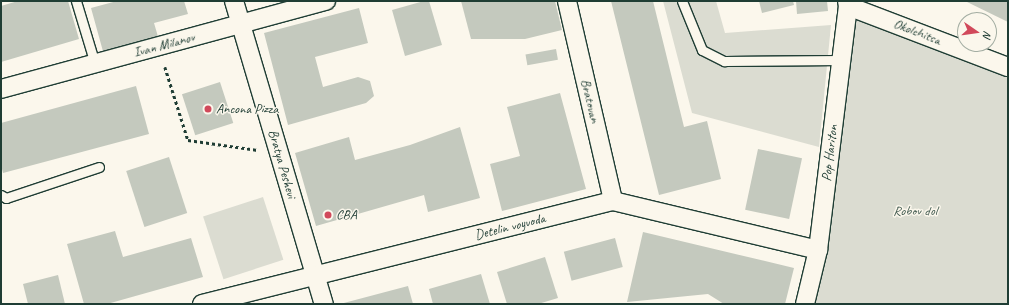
<!DOCTYPE html>
<html>
<head>
<meta charset="utf-8">
<style>
	body { margin:0 }
	#map { position:relative; width:1009px; height:305px; overflow:hidden; background:#fbf7ec; font-family:Caveat,sans-serif }
	div>[style] { position:absolute }
	[style*='--x'] { left:calc(var(--x)*1px); top:calc(var(--y)*1px); width:calc(var(--w)*1px); rotate:calc(var(--a)*1deg) }
	.green>* { inset:0; background:#dbdcd1; transform-origin:0 0 }
	.building>* { inset:0; background:#c4c9be; transform-origin:0 0 }
	.path>* { height:2.5px; margin-top:-1.25px; transform-origin:0; background:repeating-linear-gradient(90deg,#1f3d34 0 3px,transparent 0 6px) }
	.roads { filter:drop-shadow(1px 0 #1f3d34) drop-shadow(-1px 0 #1f3d34) drop-shadow(0 1px #1f3d34) drop-shadow(0 -1px #1f3d34) }
	.service>* { height:9px; margin:-4.5px; padding:0 4.5px; transform-origin:4.5px; border-radius:4.5px; background:#fbf7ec }
	.minor>* { height:18px; margin:-9px; padding:0 9px; transform-origin:9px; border-radius:9px; background:#fbf7ec }
	.dots>* { width:11px; height:11px; translate:-50% -50%; box-sizing:border-box; border:2px solid #fbf7ec; border-radius:50% }
	span { translate:-50% -50%; white-space:nowrap; text-align:center; line-height:1.15; -webkit-text-stroke:3px #fbf7ec; paint-order:stroke }
	.street-label { font-size:14px; color:#1f3d34 }
	.poi-label { font-size:14px; color:#1f3d34 }
	.left { translate:0 -50%; text-align:left }
	.park-label { font-size:14px; color:#455d53 }
	.frame { position:absolute; inset:0; border:2px solid #1f3d34; pointer-events:none }
	.north { position:absolute; left:957px; top:12px; width:40px; height:40px; box-sizing:border-box; background:#fbf7ec; border:1px solid #a3ada2; border-radius:50%; rotate:103deg; font-size:11px; font-weight:700; line-height:16px; text-align:center; color:#1f3d34 }
	.north::after { content:''; display:block; margin:auto; width:14px; height:18px; background:#d1495b; clip-path:polygon(50% 0,100% 100%,50% 72%,0 100%) }
</style>
</head>
<body>
<div id="map">
	<div class="green">
		<div style="clip-path:polygon(663px 1px,716px 1px,725px 33px,831px 25px,819px 147px,692px 113px)"></div>
		<div style="clip-path:polygon(848px 6px,1008px 67px,1008px 304px,805px 304px)"></div>
		<div style="left:263px;top:197px;width:66px;height:63px;rotate:72deg"></div>
	</div>
	<div class="building">
		<div style="clip-path:polygon(18px 1px,68px 1px,79px 39px,1px 62px,1px 6px)"></div>
		<div style="clip-path:polygon(117px 1px,184px 1px,188px 14px,154px 23px,159px 40px,104px 55px,91px 8px)"></div>
		<div style="clip-path:polygon(424px 1px,429px 1px,442px 45px,405px 56px,392px 10px)"></div>
		<div style="clip-path:polygon(461px 1px,555px 1px,562px 30px,525px 39px,471px 39px)"></div>
		<div style="clip-path:polygon(611px 1px,653px 1px,684px 127px,707px 121px,721px 179px,659px 195px)"></div>
		<div style="clip-path:polygon(759px 1px,793px 1px,794px 5px,762px 13px)"></div>
		<div style="clip-path:polygon(796px 1px,827px 1px,828px 11px,797px 14px)"></div>
		<div style="clip-path:polygon(965px 1px,1008px 1px,1008px 22px)"></div>
		<div style="clip-path:polygon(359px 8px,368px 43px,315px 57px,323px 87px,358px 77px,370px 81px,374px 96px,366px 103px,288px 125px,264px 33px)"></div>
		<div style="left:556px;top:49px;width:11px;height:31px;rotate:80deg"></div>
		<div style="left:220px;top:82px;width:43px;height:40px;rotate:72deg"></div>
		<div style="clip-path:polygon(136px 86px,149px 134px,3px 173px,1px 165px,1px 123px)"></div>
		<div style="clip-path:polygon(560px 93px,586px 189px,502px 211px,490px 164px,520px 156px,507px 107px)"></div>
		<div style="clip-path:polygon(460px 127px,480px 198px,428px 212px,424px 195px,316px 226px,295px 153px,349px 137px,355px 160px,410px 145px)"></div>
		<div style="left:758px;top:149px;width:45px;height:62px;rotate:12deg"></div>
		<div style="left:169px;top:157px;width:59px;height:45px;rotate:72deg"></div>
		<div style="clip-path:polygon(115px 231px,123px 257px,191px 238px,203px 277px,107px 304px,84px 304px,67px 244px)"></div>
		<div style="clip-path:polygon(643px 232px,794px 268px,785px 304px,724px 304px,708px 294px,627px 302px)"></div>
		<div style="left:615px;top:238px;width:30px;height:53px;rotate:75deg"></div>
		<div style="clip-path:polygon(545px 257px,558px 298px,538px 304px,507px 304px,497px 272px)"></div>
		<div style="clip-path:polygon(481px 274px,490px 304px,433px 304px,429px 289px)"></div>
		<div style="clip-path:polygon(58px 275px,65px 304px,28px 304px,23px 284px)"></div>
		<div style="clip-path:polygon(408px 286px,413px 304px,340px 304px)"></div>
	</div>
	<div class="path">
		<div style="--x:165;--y:67;--w:77;--a:72.5"></div>
		<div style="--x:188;--y:140;--w:70;--a:8.2"></div>
	</div>
	<div class="roads">
		<div class="service">
			<div style="--x:76;--y:1;--w:66;--a:73.2"></div>
			<div style="--x:682;--y:1;--w:53;--a:67.8"></div>
			<div style="--x:702;--y:50;--w:25;--a:27"></div>
			<div style="--x:724;--y:61;--w:117;--a:-0.5"></div>
			<div style="--x:1;--y:195;--w:6;--a:31"></div>
			<div style="--x:6;--y:198;--w:98;--a:-18.4"></div>
		</div>
		<div class="minor">
			<div style="--x:234;--y:1;--w:316;--a:73.5"></div>
			<div style="--x:567;--y:1;--w:205;--a:77"></div>
			<div style="--x:848;--y:6;--w:171;--a:20.9"></div>
			<div style="--x:1;--y:89;--w:337;--a:-15.2"></div>
			<div style="--x:202;--y:304;--w:424;--a:-14.1"></div>
			<div style="--x:613;--y:201;--w:211;--a:13.4"></div>
			<div style="--x:805;--y:304;--w:56;--a:-76.5"></div>
			<div style="--x:818;--y:250;--w:246;--a:-83"></div>
			<div style="--x:848;--y:6;--w:5;--a:-101"></div>
		</div>
	</div>
	<div class="dots">
		<div style="left:208px;top:109px;background:#d1495b"></div>
		<div style="left:328px;top:215px;background:#d1495b"></div>
	</div>
	<div class="street-label">
		<span style="left:917px;top:32px;rotate:21deg">Okolchitsa</span>
		<span style="left:164px;top:45px;rotate:-15deg">Ivan Milanov</span>
		<span style="left:590px;top:101px;rotate:77deg">Bratovan</span>
		<span style="left:830px;top:153px;rotate:-83deg">Pop Hariton</span>
		<span style="left:282px;top:164px;rotate:74deg">Bratya Peshevi</span>
		<span style="left:510px;top:227px;rotate:-14deg">Detelin voyvoda</span>
	</div>
	<div class="poi-label">
		<span class="left" style="left:216px;top:109px">Ancona Pizza</span>
		<span class="left" style="left:336px;top:215px">CBA</span>
	</div>
	<div class="park-label">
		<span style="left:915px;top:211px">Robov dol</span>
	</div>
	<div class="frame"></div>
	<div class="north">N</div>
</div>
</body>
</html>
